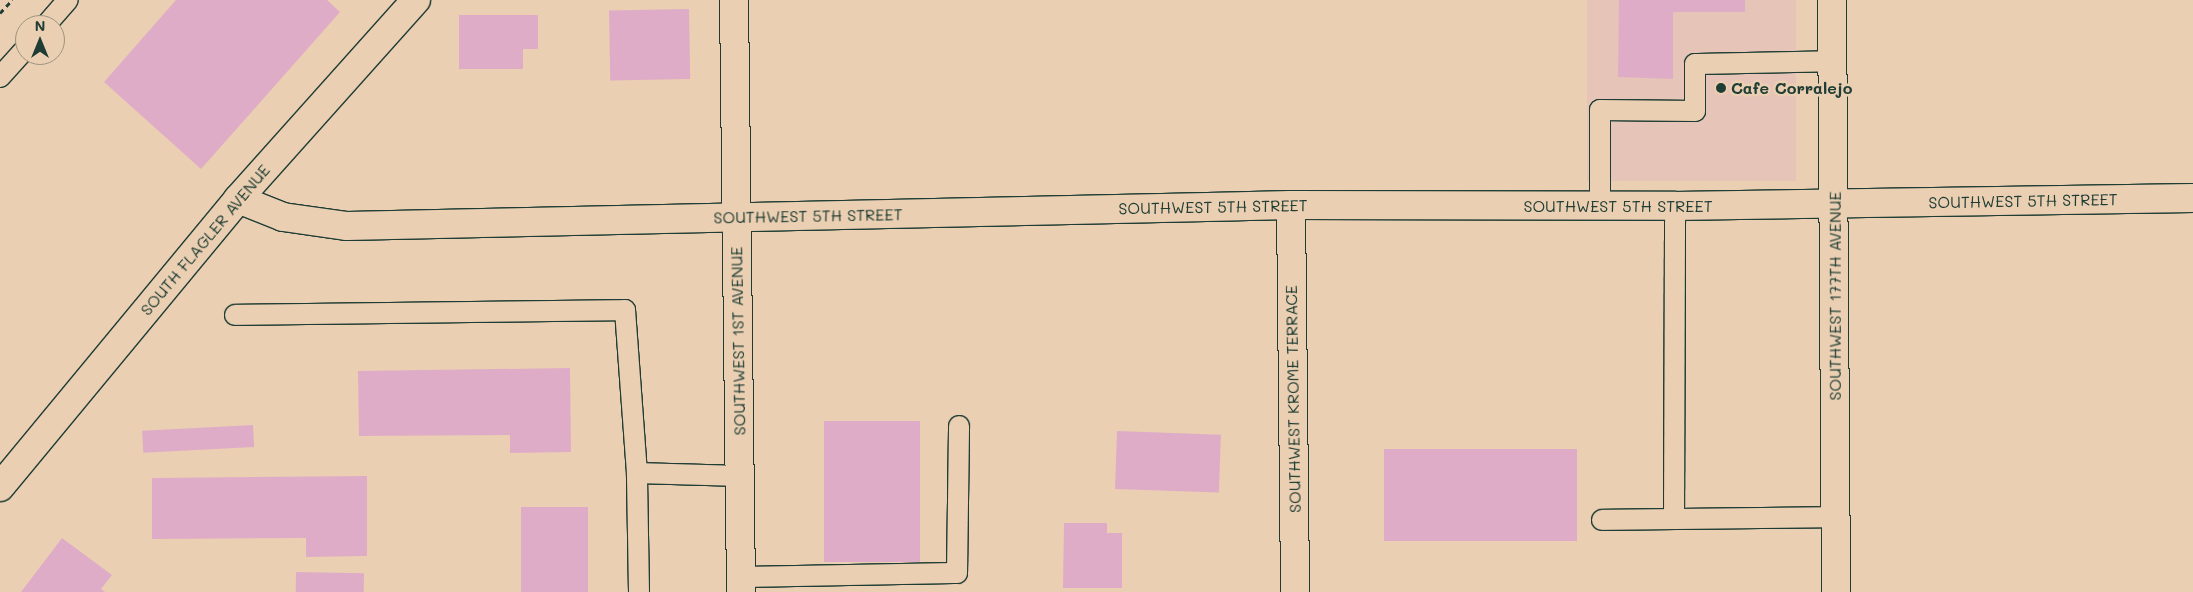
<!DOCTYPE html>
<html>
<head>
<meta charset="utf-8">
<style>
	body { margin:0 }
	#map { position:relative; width:2193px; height:592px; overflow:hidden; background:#ebcfb2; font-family:Mali,sans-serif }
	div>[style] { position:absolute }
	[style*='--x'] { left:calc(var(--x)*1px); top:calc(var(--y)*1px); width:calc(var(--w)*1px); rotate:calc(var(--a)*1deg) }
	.built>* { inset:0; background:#e7c4b8; transform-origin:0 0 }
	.building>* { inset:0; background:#dfacc7; transform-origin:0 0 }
	.path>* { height:3px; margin-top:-1.5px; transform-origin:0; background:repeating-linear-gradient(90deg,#1f3d34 0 5px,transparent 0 9px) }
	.roads { filter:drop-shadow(1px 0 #1f3d34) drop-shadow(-1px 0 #1f3d34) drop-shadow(0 1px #1f3d34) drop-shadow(0 -1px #1f3d34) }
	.service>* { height:20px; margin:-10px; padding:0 10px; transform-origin:10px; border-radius:10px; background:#ebcfb2 }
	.minor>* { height:28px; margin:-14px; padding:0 14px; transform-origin:14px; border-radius:14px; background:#ebcfb2 }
	.tertiary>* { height:28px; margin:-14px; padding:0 14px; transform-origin:14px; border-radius:14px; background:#ebcfb2 }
	.secondary>* { height:28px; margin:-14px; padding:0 14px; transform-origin:14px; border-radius:14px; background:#ebcfb2 }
	.dots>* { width:14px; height:14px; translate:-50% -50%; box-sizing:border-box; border:2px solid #ebcfb2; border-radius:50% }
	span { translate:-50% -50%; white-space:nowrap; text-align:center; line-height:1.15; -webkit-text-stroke:5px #ebcfb2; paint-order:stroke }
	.poi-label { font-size:16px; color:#1f3d34; font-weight:700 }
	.left { translate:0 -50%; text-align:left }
	.street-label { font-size:16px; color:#1f3d34 }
	.north { position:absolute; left:15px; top:15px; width:50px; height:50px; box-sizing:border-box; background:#ebcfb2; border:1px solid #999580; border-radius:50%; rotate:0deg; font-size:14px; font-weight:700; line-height:20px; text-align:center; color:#1f3d34 }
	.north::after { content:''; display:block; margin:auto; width:18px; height:22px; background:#1f3d34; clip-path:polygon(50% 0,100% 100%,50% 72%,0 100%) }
</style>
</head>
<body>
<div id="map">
	<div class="built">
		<div style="left:1587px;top:0;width:209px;height:181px"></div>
	</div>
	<div class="building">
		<div style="clip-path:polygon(176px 0,327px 0,340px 12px,201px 169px,104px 82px)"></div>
		<div style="clip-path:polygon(1619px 0,1745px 0,1745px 12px,1673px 12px,1673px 79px,1618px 77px)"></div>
		<div style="left:689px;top:9px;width:70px;height:80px;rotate:89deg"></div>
		<div style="clip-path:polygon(459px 15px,538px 15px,538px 49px,523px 49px,523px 69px,459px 69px)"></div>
		<div style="clip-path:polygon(570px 368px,571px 452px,510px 453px,510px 435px,359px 436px,358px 371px)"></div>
		<div style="left:824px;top:421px;width:96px;height:141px"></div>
		<div style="left:253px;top:425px;width:22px;height:111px;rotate:87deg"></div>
		<div style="left:1117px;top:431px;width:104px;height:58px;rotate:2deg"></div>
		<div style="left:1577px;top:449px;width:92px;height:193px;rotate:90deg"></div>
		<div style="clip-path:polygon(367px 476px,367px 556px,306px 557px,306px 538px,152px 539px,152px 478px)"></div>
		<div style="left:521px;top:507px;width:67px;height:85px"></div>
		<div style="clip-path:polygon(1064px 523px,1107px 523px,1107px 533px,1122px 533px,1122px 588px,1063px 588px)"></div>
		<div style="clip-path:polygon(62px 538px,112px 575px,101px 589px,105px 592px,21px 592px)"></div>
		<div style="left:296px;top:572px;width:68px;height:20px;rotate:1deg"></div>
	</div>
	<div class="path">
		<div style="--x:0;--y:13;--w:18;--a:-47"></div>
	</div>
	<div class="roads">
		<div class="service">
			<div style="--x:46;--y:25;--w:33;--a:-49"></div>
			<div style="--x:0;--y:77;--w:38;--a:-48"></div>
			<div style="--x:1600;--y:206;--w:96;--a:-90"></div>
			<div style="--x:1600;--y:110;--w:95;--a:0.6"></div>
			<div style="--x:1695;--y:111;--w:47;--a:-90"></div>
			<div style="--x:1695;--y:64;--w:138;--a:-1.2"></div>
			<div style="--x:235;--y:315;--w:390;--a:-0.7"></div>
			<div style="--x:625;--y:310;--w:163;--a:85.8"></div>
			<div style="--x:1674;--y:519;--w:313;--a:-89.8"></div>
			<div style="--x:1602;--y:520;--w:234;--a:-0.7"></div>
			<div style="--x:740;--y:577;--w:217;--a:-1.1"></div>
			<div style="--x:957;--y:573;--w:147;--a:-89.2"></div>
			<div style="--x:639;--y:592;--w:119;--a:-91"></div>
			<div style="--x:637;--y:473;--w:103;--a:1.7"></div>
		</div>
		<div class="minor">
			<div style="--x:734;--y:0;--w:592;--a:89.32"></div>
			<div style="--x:238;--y:199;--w:48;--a:21.8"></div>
			<div style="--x:283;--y:217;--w:65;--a:8"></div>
			<div style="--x:347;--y:226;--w:944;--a:-1.27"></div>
			<div style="--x:1291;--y:205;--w:384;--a:0.1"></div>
			<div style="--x:1675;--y:206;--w:518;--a:-0.88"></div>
			<div style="--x:1291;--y:205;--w:387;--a:89.4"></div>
		</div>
		<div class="tertiary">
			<div style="--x:0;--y:487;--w:374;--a:-50.4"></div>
			<div style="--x:238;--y:199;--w:267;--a:-48.2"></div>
		</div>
		<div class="secondary">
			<div style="--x:1832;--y:0;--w:592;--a:89.61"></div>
		</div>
	</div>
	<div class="dots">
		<div style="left:1721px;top:88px;background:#1f3d34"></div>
	</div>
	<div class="poi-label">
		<span class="left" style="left:1731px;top:88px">Cafe Corralejo</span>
	</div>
	<div class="street-label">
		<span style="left:2023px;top:201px;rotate:-1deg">SOUTHWEST 5TH STREET</span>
		<span style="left:1618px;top:206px">SOUTHWEST 5TH STREET</span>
		<span style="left:1213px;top:207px;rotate:-1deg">SOUTHWEST 5TH STREET</span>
		<span style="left:808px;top:216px;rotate:-1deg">SOUTHWEST 5TH STREET</span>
		<span style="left:205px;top:240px;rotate:-50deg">SOUTH FLAGLER AVENUE</span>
		<span style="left:1835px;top:296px;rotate:-90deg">SOUTHWEST 177TH AVENUE</span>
		<span style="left:738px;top:341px;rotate:-91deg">SOUTHWEST 1ST AVENUE</span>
		<span style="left:1293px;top:399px;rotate:-91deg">SOUTHWEST KROME TERRACE</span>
	</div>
	<div class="north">N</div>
</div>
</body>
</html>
